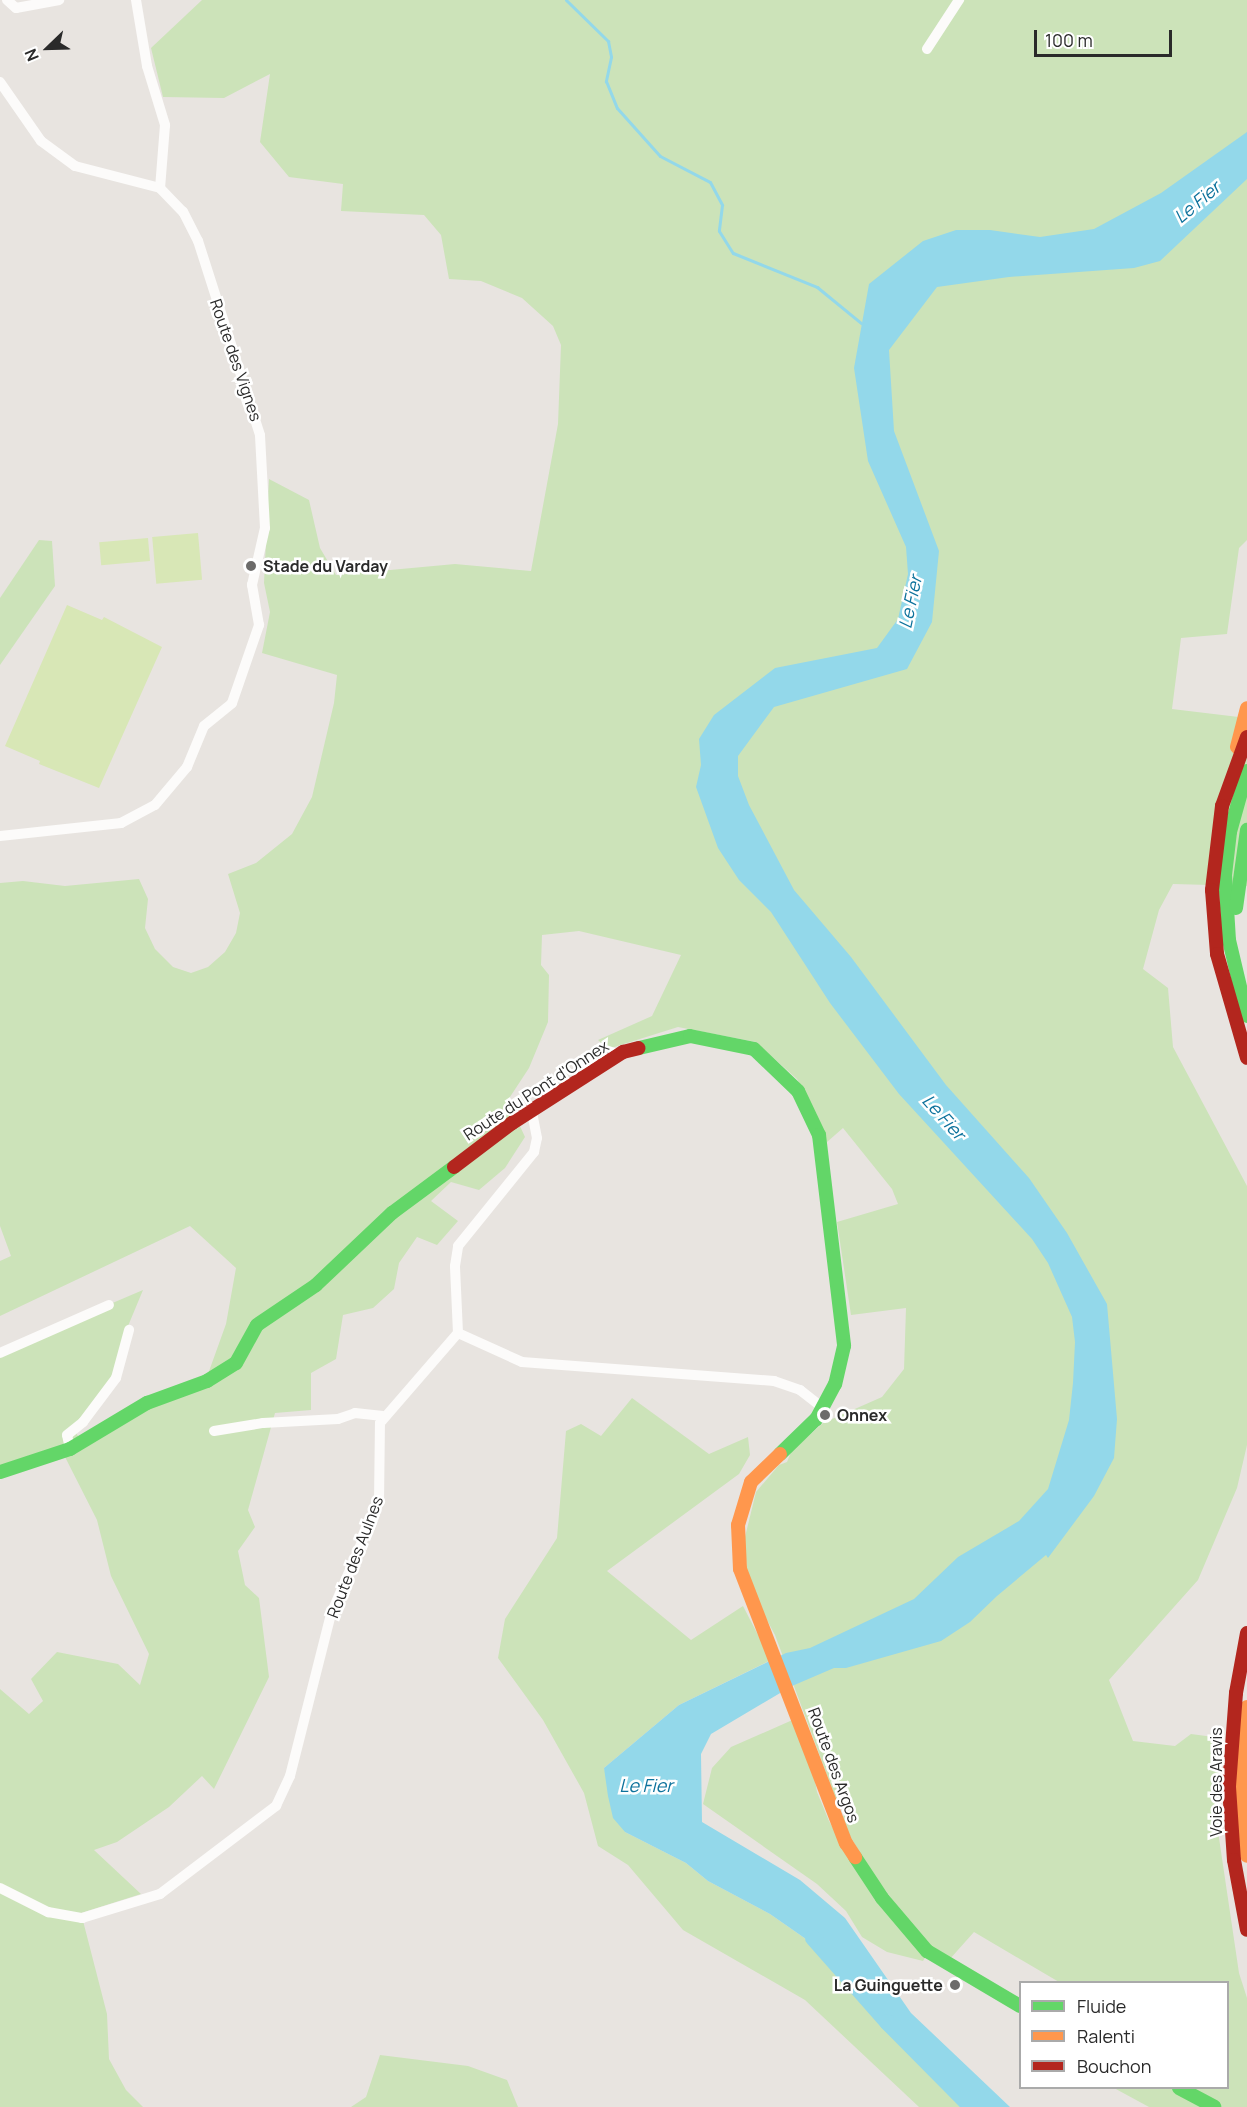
<!DOCTYPE html>
<html>
<head>
<meta charset="utf-8">
<style>
	body { margin:0 }
	#map { position:relative; width:1247px; height:2107px; overflow:hidden; background:#e8e4e0; font-family:Manrope,sans-serif }
	div>[style] { position:absolute }
	[style*='--x'] { left:calc(var(--x)*1px); top:calc(var(--y)*1px); width:calc(var(--w)*1px); rotate:calc(var(--a)*1deg) }
	.green>* { inset:0; background:#cce3b9 }
	.pitch>* { inset:0; background:#d8e7b6; transform-origin:0 0 }
	.water>* { inset:0; background:#93d8ea }
	.stream>* { height:3px; margin:-1.5px; padding:0 1.5px; transform-origin:1.5px; border-radius:1.5px; background:#93d8ea }
	.river>* { height:16px; margin:-8px; padding:0 8px; transform-origin:8px; border-radius:8px; background:#93d8ea }
	.street>* { height:10px; margin:-5px; padding:0 5px; transform-origin:5px; border-radius:5px; background:#fcfbfa }
	.fast>* { height:14px; margin:-7px; padding:0 7px; transform-origin:7px; border-radius:7px; background:#63d668 }
	.slow>* { height:14px; margin:-7px; padding:0 7px; transform-origin:7px; border-radius:7px; background:#ff974d }
	.jam>* { height:14px; margin:-7px; padding:0 7px; transform-origin:7px; border-radius:7px; background:#b3261e }
	.dots>* { width:16px; height:16px; translate:-50% -50%; box-sizing:border-box; border:3px solid #fff; border-radius:50% }
	span { translate:-50% -50%; white-space:nowrap; text-align:center; line-height:1.15; -webkit-text-stroke:5px #fff; paint-order:stroke }
	.street-label { font-size:16px; color:#2a2a2a }
	.poi-label { font-size:16px; color:#2a2a2a; font-weight:700 }
	.left { translate:0 -50%; text-align:left }
	.right { translate:-100% -50%; text-align:right }
	.water-label { font-size:18px; color:#0d729c; font-style:italic }
	.legend { position:absolute; left:1019px; top:1981px; width:210px; height:108px; box-sizing:border-box; background:#fff; border:2px solid #aaa; margin:0; padding:8px 10px; list-style:none; font-size:18px; color:#2a2a2a }
	.legend li { display:flex; align-items:center; gap:12px; height:30px }
	.legend b { width:30px; border:2px solid #aaa }
	.north { position:absolute; left:18px; top:18px; width:60px; height:60px; -webkit-text-stroke:4px #fff; paint-order:stroke; rotate:247deg; font-size:16px; font-weight:700; line-height:24px; text-align:center; color:#2a2a2a }
	.north::after { content:''; display:block; margin:auto; width:21px; height:27px; background:#2a2a2a; clip-path:polygon(50% 0,100% 100%,50% 72%,0 100%) }
	.scale { position:absolute; left:1034px; top:30px; width:138px; height:27px; box-sizing:border-box; border:3px solid #2a2a2a; border-top:0; padding-left:8px; font-size:18px; line-height:21px; white-space:nowrap; color:#2a2a2a; -webkit-text-stroke:4px #fff; paint-order:stroke }
</style>
</head>
<body>
<div id="map">
	<div class="green">
		<div style="clip-path:polygon(202px 0,1247px 0,1247px 540px,1239px 548px,1227px 634px,1181px 638px,1172px 709px,1247px 718px,1247px 886px,1173px 884px,1159px 910px,1143px 969px,1168px 988px,1173px 1047px,1247px 1186px,1247px 1445px,1237px 1488px,1198px 1580px,1109px 1680px,1133px 1741px,1175px 1746px,1191px 1734px,1221px 1738px,1219px 1838px,1239px 1973px,1247px 1998px,1247px 2107px,1149px 2107px,1114px 2088px,1228px 2088px,1228px 1982px,1059px 1982px,974px 1932px,949px 1960px,922px 1939px,873px 1874px,839px 1818px,848px 1814px,837px 1802px,775px 1635px,761px 1609px,747px 1569px,744px 1541px,756px 1492px,779px 1465px,787px 1462px,791px 1452px,823px 1423px,882px 1397px,904px 1369px,906px 1308px,851px 1315px,837px 1222px,898px 1204px,892px 1189px,843px 1128px,827px 1142px,816px 1113px,797px 1079px,756px 1042px,678px 1027px,608px 1049px,598px 1040px,652px 1016px,681px 955px,579px 931px,542px 935px,541px 965px,549px 975px,548px 1022px,529px 1068px,508px 1100px,525px 1137px,505px 1168px,479px 1190px,451px 1182px,431px 1201px,458px 1221px,437px 1245px,417px 1237px,399px 1263px,394px 1289px,373px 1308px,343px 1315px,336px 1359px,311px 1373px,311px 1410px,275px 1413px,248px 1510px,255px 1527px,238px 1551px,245px 1585px,259px 1598px,269px 1677px,214px 1789px,202px 1776px,169px 1807px,117px 1842px,94px 1850px,141px 1894px,81px 1913px,107px 2014px,109px 2059px,126px 2090px,143px 2107px,0 2107px,0 1689px,29px 1714px,43px 1701px,31px 1679px,57px 1652px,118px 1664px,140px 1685px,149px 1654px,111px 1576px,97px 1520px,63px 1453px,0 1472px,0 1351px,143px 1290px,123px 1338px,119px 1369px,76px 1432px,81px 1443px,208px 1374px,226px 1324px,236px 1268px,190px 1226px,0 1316px,0 1261px,11px 1256px,0 1226px,0 883px,23px 881px,65px 886px,139px 879px,148px 899px,145px 928px,155px 949px,173px 967px,191px 973px,208px 967px,225px 952px,236px 933px,240px 913px,228px 874px,256px 863px,292px 834px,312px 797px,334px 703px,337px 675px,262px 653px,270px 612px,264px 583px,269px 479px,309px 500px,320px 548px,336px 575px,455px 564px,531px 571px,558px 424px,561px 345px,553px 326px,522px 298px,481px 281px,449px 279px,441px 235px,424px 215px,341px 211px,343px 184px,289px 177px,260px 142px,270px 74px,224px 98px,163px 97px,151px 48px)"></div>
		<div style="clip-path:polygon(39px 540px,52px 541px,55px 586px,0 665px,0 598px)"></div>
		<div style="clip-path:polygon(632px 1398px,709px 1454px,748px 1437px,750px 1455px,739px 1474px,607px 1571px,691px 1640px,743px 1606px,771px 1660px,679px 1705px,604px 1768px,625px 1832px,686px 1863px,708px 1881px,770px 1914px,836px 1960px,888px 2021px,971px 2107px,919px 2107px,805px 2000px,683px 1930px,628px 1865px,598px 1846px,584px 1793px,543px 1720px,498px 1658px,505px 1619px,557px 1538px,566px 1431px,581px 1424px,601px 1436px)"></div>
		<div style="clip-path:polygon(797px 1718px,811px 1759px,817px 1792px,829px 1821px,851px 1861px,926px 1956px,923px 1961px,887px 1952px,862px 1937px,846px 1911px,817px 1884px,703px 1804px,712px 1768px,731px 1747px)"></div>
		<div style="clip-path:polygon(380px 2055px,468px 2066px,507px 2080px,518px 2107px,351px 2107px,366px 2097px)"></div>
	</div>
	<div class="pitch">
		<div style="left:198px;top:533px;width:47px;height:46px;rotate:85deg"></div>
		<div style="left:148px;top:538px;width:23px;height:49px;rotate:85deg"></div>
		<div style="clip-path:polygon(67px 605px,102px 620px,104px 617px,162px 647px,99px 788px,39px 764px,40px 761px,5px 746px)"></div>
	</div>
	<div class="water">
		<div style="clip-path:polygon(1247px 132px,1247px 179px,1160px 261px,1134px 268px,1009px 277px,937px 287px,889px 350px,894px 431px,939px 551px,932px 622px,907px 669px,774px 707px,738px 756px,738px 776px,749px 805px,794px 890px,851px 957px,946px 1085px,1029px 1178px,1067px 1233px,1107px 1304px,1117px 1419px,1114px 1458px,1094px 1496px,1048px 1558px,1046px 1555px,997px 1596px,970px 1622px,941px 1641px,846px 1668px,834px 1668px,792px 1686px,711px 1734px,701px 1754px,702px 1822px,800px 1880px,845px 1918px,911px 2013px,1010px 2107px,971px 2107px,888px 2021px,836px 1960px,770px 1914px,708px 1881px,686px 1863px,625px 1832px,613px 1818px,608px 1796px,604px 1768px,679px 1705px,786px 1653px,810px 1648px,914px 1599px,958px 1557px,1019px 1521px,1048px 1489px,1069px 1420px,1073px 1383px,1075px 1342px,1072px 1317px,1048px 1263px,1032px 1239px,899px 1094px,830px 1003px,771px 912px,739px 880px,718px 848px,696px 787px,701px 765px,699px 739px,714px 715px,775px 668px,877px 648px,898px 619px,908px 574px,906px 547px,868px 461px,854px 368px,869px 284px,923px 241px,956px 230px,990px 230px,1040px 237px,1094px 229px,1161px 193px)"></div>
	</div>
	<div class="stream">
		<div style="--x:566;--y:0;--w:59;--a:44.3"></div>
		<div style="--x:608;--y:41;--w:16;--a:79"></div>
		<div style="--x:611;--y:57;--w:25;--a:102"></div>
		<div style="--x:606;--y:81;--w:29;--a:68"></div>
		<div style="--x:617;--y:108;--w:64;--a:48.1"></div>
		<div style="--x:660;--y:156;--w:56;--a:27.5"></div>
		<div style="--x:710;--y:182;--w:26;--a:62"></div>
		<div style="--x:722;--y:205;--w:26;--a:97"></div>
		<div style="--x:719;--y:231;--w:26;--a:58"></div>
		<div style="--x:733;--y:253;--w:91;--a:22"></div>
		<div style="--x:817;--y:287;--w:57;--a:39.3"></div>
	</div>
	<div class="river">
		<div style="--x:813;--y:1938;--w:112;--a:48.6"></div>
		<div style="--x:887;--y:2022;--w:120;--a:45.3"></div>
	</div>
	<div class="street">
		<div style="--x:7;--y:0;--w:12;--a:42"></div>
		<div style="--x:16;--y:8;--w:44;--a:-10.5"></div>
		<div style="--x:136;--y:0;--w:67;--a:80.5"></div>
		<div style="--x:147;--y:66;--w:62;--a:73"></div>
		<div style="--x:165;--y:125;--w:63;--a:94.5"></div>
		<div style="--x:927;--y:49;--w:59;--a:-56.9"></div>
		<div style="--x:0;--y:82;--w:72;--a:55.2"></div>
		<div style="--x:41;--y:141;--w:42;--a:36.3"></div>
		<div style="--x:75;--y:166;--w:88;--a:14.5"></div>
		<div style="--x:0;--y:836;--w:122;--a:-6.1"></div>
		<div style="--x:121;--y:823;--w:38;--a:-28"></div>
		<div style="--x:155;--y:805;--w:50;--a:-49.9"></div>
		<div style="--x:187;--y:767;--w:44;--a:-67.5"></div>
		<div style="--x:204;--y:726;--w:36;--a:-39"></div>
		<div style="--x:232;--y:703;--w:83;--a:-70.9"></div>
		<div style="--x:259;--y:625;--w:41;--a:-99.9"></div>
		<div style="--x:252;--y:585;--w:58;--a:-77.2"></div>
		<div style="--x:265;--y:528;--w:93;--a:-93.1"></div>
		<div style="--x:260;--y:435;--w:204;--a:-107.7"></div>
		<div style="--x:198;--y:241;--w:33;--a:-117"></div>
		<div style="--x:183;--y:212;--w:33;--a:-134"></div>
		<div style="--x:458;--y:1333;--w:67;--a:-92.6"></div>
		<div style="--x:455;--y:1266;--w:20;--a:-81"></div>
		<div style="--x:458;--y:1246;--w:121;--a:-51"></div>
		<div style="--x:534;--y:1152;--w:14;--a:-78"></div>
		<div style="--x:537;--y:1138;--w:25;--a:-101"></div>
		<div style="--x:0;--y:1353;--w:119;--a:-23.8"></div>
		<div style="--x:214;--y:1431;--w:50;--a:-9.3"></div>
		<div style="--x:263;--y:1423;--w:75;--a:-3.1"></div>
		<div style="--x:338;--y:1419;--w:18;--a:-19"></div>
		<div style="--x:355;--y:1413;--w:28;--a:6"></div>
		<div style="--x:70;--y:1449;--w:14;--a:-102"></div>
		<div style="--x:67;--y:1435;--w:21;--a:-39"></div>
		<div style="--x:83;--y:1422;--w:55;--a:-53.1"></div>
		<div style="--x:116;--y:1378;--w:50;--a:-74.8"></div>
		<div style="--x:0;--y:1888;--w:54;--a:26.6"></div>
		<div style="--x:48;--y:1912;--w:35;--a:10"></div>
		<div style="--x:82;--y:1918;--w:82;--a:-17.1"></div>
		<div style="--x:160;--y:1894;--w:146;--a:-37.2"></div>
		<div style="--x:276;--y:1806;--w:33;--a:-65"></div>
		<div style="--x:290;--y:1776;--w:167;--a:-75.8"></div>
		<div style="--x:331;--y:1614;--w:122;--a:-66.8"></div>
		<div style="--x:379;--y:1502;--w:79;--a:-89.3"></div>
		<div style="--x:380;--y:1423;--w:119;--a:-49.1"></div>
		<div style="--x:458;--y:1333;--w:70;--a:24.4"></div>
		<div style="--x:522;--y:1362;--w:253;--a:4.3"></div>
		<div style="--x:774;--y:1381;--w:28;--a:19"></div>
		<div style="--x:800;--y:1390;--w:29;--a:38"></div>
	</div>
	<div class="fast">
		<div style="--x:1247;--y:771;--w:63;--a:105.6"></div>
		<div style="--x:1230;--y:832;--w:43;--a:96.6"></div>
		<div style="--x:1225;--y:875;--w:65;--a:86.5"></div>
		<div style="--x:1229;--y:940;--w:78;--a:76.7"></div>
		<div style="--x:1236;--y:908;--w:79;--a:-82"></div>
		<div style="--x:639;--y:1048;--w:52;--a:-13.2"></div>
		<div style="--x:690;--y:1036;--w:65;--a:11.5"></div>
		<div style="--x:754;--y:1049;--w:61;--a:43.7"></div>
		<div style="--x:798;--y:1091;--w:49;--a:64.5"></div>
		<div style="--x:819;--y:1135;--w:212;--a:83.2"></div>
		<div style="--x:844;--y:1346;--w:39;--a:103"></div>
		<div style="--x:835;--y:1384;--w:40;--a:118"></div>
		<div style="--x:816;--y:1419;--w:50;--a:135.8"></div>
		<div style="--x:0;--y:1472;--w:74;--a:-18.2"></div>
		<div style="--x:70;--y:1449;--w:90;--a:-30.9"></div>
		<div style="--x:147;--y:1403;--w:64;--a:-20.1"></div>
		<div style="--x:207;--y:1381;--w:34;--a:-32"></div>
		<div style="--x:236;--y:1363;--w:43;--a:-61.1"></div>
		<div style="--x:257;--y:1325;--w:71;--a:-34.1"></div>
		<div style="--x:316;--y:1285;--w:105;--a:-43.5"></div>
		<div style="--x:392;--y:1213;--w:77;--a:-36.6"></div>
		<div style="--x:855;--y:1857;--w:49;--a:56.6"></div>
		<div style="--x:882;--y:1898;--w:70;--a:49.7"></div>
		<div style="--x:927;--y:1951;--w:108;--a:30.6"></div>
		<div style="--x:1179;--y:2088;--w:40;--a:28"></div>
	</div>
	<div class="slow">
		<div style="--x:1237;--y:747;--w:40;--a:-75.6"></div>
		<div style="--x:780;--y:1454;--w:40;--a:136"></div>
		<div style="--x:751;--y:1482;--w:45;--a:106.8"></div>
		<div style="--x:738;--y:1525;--w:44;--a:87.4"></div>
		<div style="--x:740;--y:1569;--w:294;--a:68.9"></div>
		<div style="--x:846;--y:1843;--w:17;--a:57"></div>
		<div style="--x:1247;--y:1707;--w:83;--a:93.4"></div>
		<div style="--x:1242;--y:1790;--w:66;--a:85.7"></div>
	</div>
	<div class="jam">
		<div style="--x:1247;--y:737;--w:73;--a:109.9"></div>
		<div style="--x:1222;--y:806;--w:85;--a:96.8"></div>
		<div style="--x:1212;--y:890;--w:64;--a:85.5"></div>
		<div style="--x:1217;--y:954;--w:108;--a:73.9"></div>
		<div style="--x:454;--y:1167;--w:73;--a:-37.2"></div>
		<div style="--x:512;--y:1123;--w:132;--a:-32.6"></div>
		<div style="--x:623;--y:1052;--w:16;--a:-14"></div>
		<div style="--x:1247;--y:1633;--w:61;--a:100.4"></div>
		<div style="--x:1236;--y:1693;--w:94;--a:94.3"></div>
		<div style="--x:1229;--y:1787;--w:73;--a:86.1"></div>
		<div style="--x:1234;--y:1860;--w:71;--a:79.5"></div>
	</div>
	<div class="dots">
		<div style="left:251px;top:566px;background:#6c6b6a"></div>
		<div style="left:825px;top:1415px;background:#6c6b6a"></div>
		<div style="left:955px;top:1985px;background:#6c6b6a"></div>
	</div>
	<div class="street-label">
		<span style="left:236px;top:360px;rotate:71deg">Route des Vignes</span>
		<span style="left:536px;top:1090px;rotate:-33deg">Route du Pont d'Onnex</span>
		<span style="left:355px;top:1557px;rotate:-69deg">Route des Aulnes</span>
		<span style="left:834px;top:1765px;rotate:70deg">Route des Argos</span>
		<span style="left:1216px;top:1782px;rotate:-90deg">Voie des Aravis</span>
	</div>
	<div class="poi-label">
		<span class="left" style="left:263px;top:566px">Stade du Varday</span>
		<span class="left" style="left:837px;top:1415px">Onnex</span>
		<span class="right" style="left:943px;top:1985px">La Guinguette</span>
	</div>
	<div class="water-label">
		<span style="left:1197px;top:202px;rotate:-40deg">Le Fier</span>
		<span style="left:910px;top:602px;rotate:-78deg">Le Fier</span>
		<span style="left:944px;top:1117px;rotate:48deg">Le Fier</span>
		<span style="left:646px;top:1785px">Le Fier</span>
	</div>
	<ul class="legend">
	<li><b style="height:8px;background:#63d668"></b>Fluide</li>
	<li><b style="height:8px;background:#ff974d"></b>Ralenti</li>
	<li><b style="height:8px;background:#b3261e"></b>Bouchon</li>
	</ul>
	<div class="north">N</div>
	<div class="scale">100 m</div>
</div>
</body>
</html>
